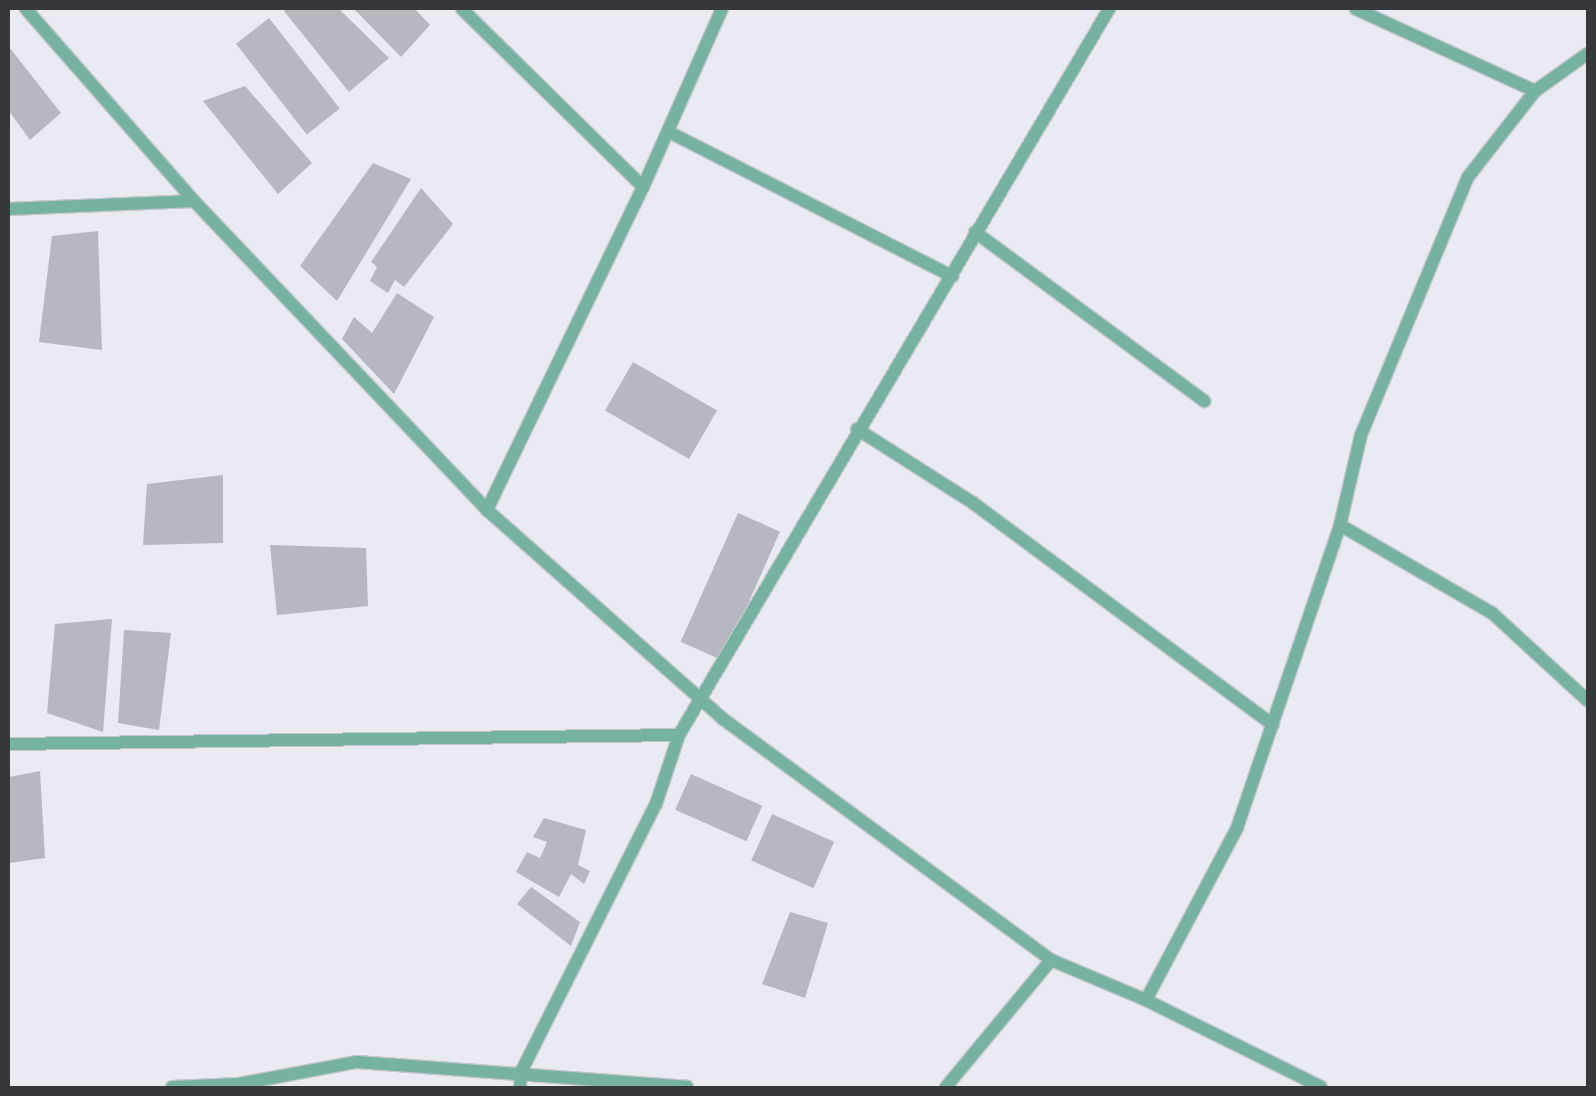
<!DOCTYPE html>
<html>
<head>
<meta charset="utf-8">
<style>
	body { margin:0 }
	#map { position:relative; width:1596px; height:1096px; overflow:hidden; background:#e9eaf2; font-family:"Nunito Sans",sans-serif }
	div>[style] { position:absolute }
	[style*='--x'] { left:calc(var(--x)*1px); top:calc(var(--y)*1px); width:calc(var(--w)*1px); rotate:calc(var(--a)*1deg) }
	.building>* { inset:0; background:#b6b7bf; transform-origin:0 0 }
	.roads { filter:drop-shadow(1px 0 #c5c6cd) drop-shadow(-1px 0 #c5c6cd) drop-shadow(0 1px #c5c6cd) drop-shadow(0 -1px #c5c6cd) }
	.street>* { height:12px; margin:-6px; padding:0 6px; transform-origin:6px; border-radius:6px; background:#76b2a2 }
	span { translate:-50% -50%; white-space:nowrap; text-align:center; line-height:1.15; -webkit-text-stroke:4px #e9eaf2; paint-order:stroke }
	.frame { position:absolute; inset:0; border:10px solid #36373a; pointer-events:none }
</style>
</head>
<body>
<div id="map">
	<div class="building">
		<div style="clip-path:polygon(287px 9px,339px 9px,389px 58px,349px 92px,284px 11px)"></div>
		<div style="clip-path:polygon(354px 9px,415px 9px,430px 25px,401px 57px)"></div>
		<div style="left:269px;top:18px;width:115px;height:42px;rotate:52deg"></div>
		<div style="clip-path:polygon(9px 47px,61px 113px,30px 140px,9px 111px)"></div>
		<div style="clip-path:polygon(245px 86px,312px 163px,278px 194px,203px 101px)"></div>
		<div style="clip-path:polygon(373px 163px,411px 179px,337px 301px,300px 266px)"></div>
		<div style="clip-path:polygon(421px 188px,453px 224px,404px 287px,395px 280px,388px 293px,370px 281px,377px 267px,371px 262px)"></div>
		<div style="clip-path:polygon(98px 231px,102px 350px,39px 342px,52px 236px)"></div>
		<div style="clip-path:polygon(397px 293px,434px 317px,394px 394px,342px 339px,354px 317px,372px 333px)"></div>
		<div style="left:633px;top:362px;width:97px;height:56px;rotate:30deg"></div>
		<div style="clip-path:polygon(223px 475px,223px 543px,143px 545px,147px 484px)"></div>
		<div style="left:738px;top:513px;width:46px;height:141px;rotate:24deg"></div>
		<div style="clip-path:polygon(270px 545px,366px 548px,368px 606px,277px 615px)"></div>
		<div style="clip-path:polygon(112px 619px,103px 732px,47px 713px,55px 624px)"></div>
		<div style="clip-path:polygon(124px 630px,171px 633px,159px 730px,118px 723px)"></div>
		<div style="clip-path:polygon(40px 771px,45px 858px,9px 863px,9px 777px)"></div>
		<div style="left:691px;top:774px;width:78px;height:39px;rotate:24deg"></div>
		<div style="left:772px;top:814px;width:68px;height:51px;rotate:24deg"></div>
		<div style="clip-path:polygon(544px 818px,586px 830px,578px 865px,590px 871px,584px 884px,571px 874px,559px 897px,516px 872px,527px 852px,540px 858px,547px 842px,533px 837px)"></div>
		<div style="clip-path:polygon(531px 887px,580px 922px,571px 946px,517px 904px)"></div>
		<div style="clip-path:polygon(790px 912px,828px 923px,805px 998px,762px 984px)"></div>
	</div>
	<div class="roads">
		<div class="street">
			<div style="--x:26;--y:9;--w:255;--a:48.8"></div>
			<div style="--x:194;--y:201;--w:426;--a:46.5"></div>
			<div style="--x:487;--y:510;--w:315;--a:41.5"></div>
			<div style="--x:723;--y:719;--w:407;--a:36.3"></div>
			<div style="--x:1051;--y:960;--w:103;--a:22.8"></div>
			<div style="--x:1146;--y:1000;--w:195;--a:26.4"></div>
			<div style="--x:462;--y:9;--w:254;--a:44.5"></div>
			<div style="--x:643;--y:187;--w:359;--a:115.8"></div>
			<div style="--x:1356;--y:9;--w:197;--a:24.6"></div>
			<div style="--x:669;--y:132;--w:318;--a:27"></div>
			<div style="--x:643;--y:187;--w:195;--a:-66.1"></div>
			<div style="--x:9;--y:209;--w:185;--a:-2.5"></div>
			<div style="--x:975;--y:232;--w:285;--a:36.4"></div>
			<div style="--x:857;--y:429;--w:138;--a:32.5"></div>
			<div style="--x:973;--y:503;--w:373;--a:36.5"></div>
			<div style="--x:1340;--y:525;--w:176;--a:30.1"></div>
			<div style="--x:1492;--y:613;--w:129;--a:42.5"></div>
			<div style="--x:9;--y:744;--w:670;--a:-0.77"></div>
			<div style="--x:679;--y:735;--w:844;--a:-59.36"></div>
			<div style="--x:1146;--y:1000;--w:195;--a:-62.1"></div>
			<div style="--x:1237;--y:828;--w:320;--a:-71.2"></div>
			<div style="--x:1340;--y:525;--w:92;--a:-76.9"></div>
			<div style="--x:1361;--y:435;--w:279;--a:-67.5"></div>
			<div style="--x:1468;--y:177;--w:109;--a:-52.1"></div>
			<div style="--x:1535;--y:91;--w:64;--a:-35.4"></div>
			<div style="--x:172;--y:1087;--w:67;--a:-2.6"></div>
			<div style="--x:239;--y:1084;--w:120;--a:-10.6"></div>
			<div style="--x:357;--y:1062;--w:331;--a:4.3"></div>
			<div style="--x:520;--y:1087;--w:15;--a:-86"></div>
			<div style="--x:521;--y:1072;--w:300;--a:-63.3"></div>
			<div style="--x:656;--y:804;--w:73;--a:-71.6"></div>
			<div style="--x:946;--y:1087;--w:165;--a:-50.4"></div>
		</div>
	</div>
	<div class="frame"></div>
</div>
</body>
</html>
